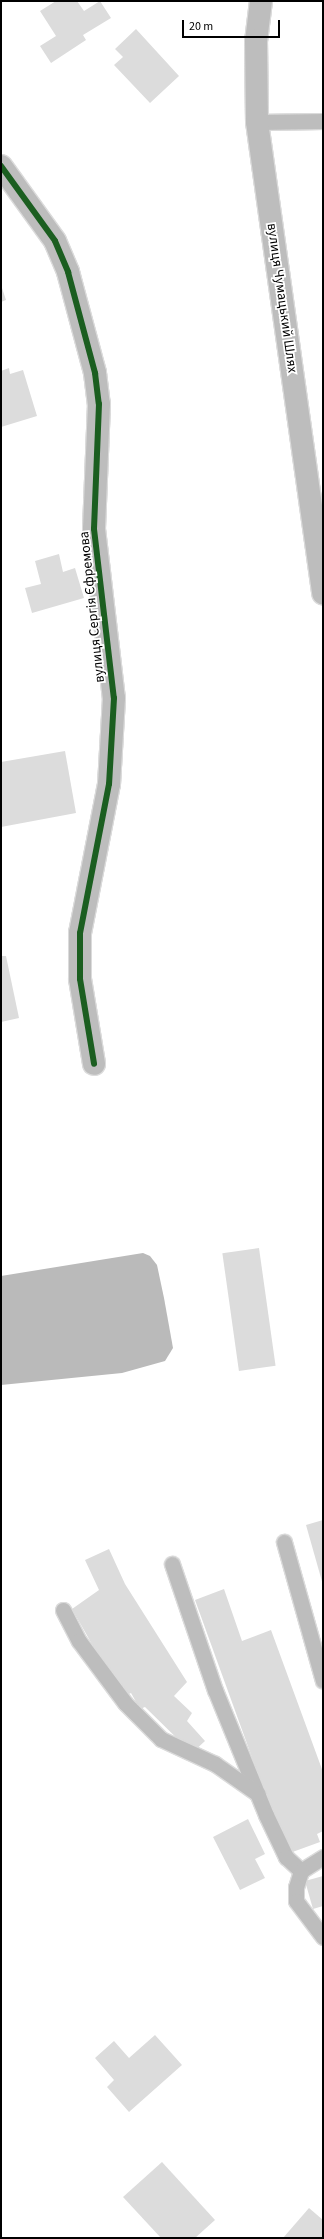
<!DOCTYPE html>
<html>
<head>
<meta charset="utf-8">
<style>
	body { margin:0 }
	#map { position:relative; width:324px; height:2239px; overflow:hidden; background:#fff; font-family:"Source Sans 3",sans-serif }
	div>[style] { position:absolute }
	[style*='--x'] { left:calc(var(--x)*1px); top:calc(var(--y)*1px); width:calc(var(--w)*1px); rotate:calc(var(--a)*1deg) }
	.water>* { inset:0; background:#bababa }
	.building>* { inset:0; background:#dcdcdc; transform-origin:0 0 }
	.roads { filter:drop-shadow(1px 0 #dbdbdb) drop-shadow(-1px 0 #dbdbdb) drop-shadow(0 1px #dbdbdb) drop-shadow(0 -1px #dbdbdb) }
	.lane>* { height:15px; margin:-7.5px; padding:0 7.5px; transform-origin:7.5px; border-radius:7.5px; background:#bdbdbd }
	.street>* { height:22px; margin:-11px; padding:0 11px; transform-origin:11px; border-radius:11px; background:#bdbdbd }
	.highway>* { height:22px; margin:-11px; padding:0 11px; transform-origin:11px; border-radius:11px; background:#bdbdbd }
	.cycleway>* { height:6px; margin:-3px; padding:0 3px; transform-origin:3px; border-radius:3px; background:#1b5e20 }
	span { translate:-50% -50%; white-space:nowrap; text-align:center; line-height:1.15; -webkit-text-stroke:3.5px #fff; paint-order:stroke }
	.street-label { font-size:14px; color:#000 }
	.frame { position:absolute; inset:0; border:2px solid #000; pointer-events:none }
	.scale { position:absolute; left:182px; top:20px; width:98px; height:18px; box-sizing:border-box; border:2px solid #000; border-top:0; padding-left:5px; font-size:12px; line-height:14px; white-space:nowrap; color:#000; -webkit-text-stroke:3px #fff; paint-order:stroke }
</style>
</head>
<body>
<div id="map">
	<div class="water">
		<div style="clip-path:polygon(143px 1253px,150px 1256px,157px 1265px,164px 1298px,173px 1348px,165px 1361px,122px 1373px,1px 1385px,1px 1276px)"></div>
	</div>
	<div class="building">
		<div style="clip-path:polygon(56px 1px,77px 1px,84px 11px,100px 1px,111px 18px,83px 35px,86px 40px,51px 63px,40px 46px,56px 36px,40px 11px)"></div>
		<div style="clip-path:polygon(136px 29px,179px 76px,150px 103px,114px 65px,123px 57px,115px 49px)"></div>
		<div style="clip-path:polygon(1px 285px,6px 300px,1px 302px)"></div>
		<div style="clip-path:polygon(9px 368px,10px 374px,23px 370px,37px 416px,1px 427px,1px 371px)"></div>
		<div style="clip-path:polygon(59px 554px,63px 572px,75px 568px,84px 598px,32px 613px,25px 588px,41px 584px,35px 561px)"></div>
		<div style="clip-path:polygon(65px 751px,76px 813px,1px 827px,1px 762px)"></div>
		<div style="clip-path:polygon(1px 956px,6px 956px,19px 1018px,1px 1022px)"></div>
		<div style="left:259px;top:1248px;width:119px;height:37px;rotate:82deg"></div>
		<div style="clip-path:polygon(323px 1520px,323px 1585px,306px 1525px)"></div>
		<div style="clip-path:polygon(109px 1549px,125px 1584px,187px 1682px,174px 1696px,192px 1713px,187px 1721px,205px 1741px,192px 1753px,145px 1707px,140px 1709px,131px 1693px,122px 1697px,72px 1609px,99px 1590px,85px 1560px)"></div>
		<div style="clip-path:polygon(224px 1589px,242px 1641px,271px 1630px,323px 1772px,323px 1831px,317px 1834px,320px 1842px,287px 1854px,195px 1600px)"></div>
		<div style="clip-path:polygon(248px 1819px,265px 1854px,255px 1859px,265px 1878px,240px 1890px,213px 1837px)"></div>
		<div style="clip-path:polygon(323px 1876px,323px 1906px,313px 1909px,305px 1881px)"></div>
		<div style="clip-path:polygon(155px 2035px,182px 2065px,129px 2112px,107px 2087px,114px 2080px,95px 2058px,114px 2041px,129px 2058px)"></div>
		<div style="clip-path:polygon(162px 2162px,215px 2220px,195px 2238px,161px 2238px,123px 2197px)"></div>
		<div style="clip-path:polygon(309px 2208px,323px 2220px,323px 2238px,283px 2238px)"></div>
	</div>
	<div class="roads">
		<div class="lane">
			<div style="--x:257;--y:122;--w:66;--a:-0.9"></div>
			<div style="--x:284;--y:1542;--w:144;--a:74.3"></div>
			<div style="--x:172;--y:1564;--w:133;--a:71.2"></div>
			<div style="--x:215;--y:1690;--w:135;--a:67.8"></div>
			<div style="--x:266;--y:1815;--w:47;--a:64.5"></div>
			<div style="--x:286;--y:1857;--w:21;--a:43"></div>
			<div style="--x:63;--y:1610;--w:35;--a:63"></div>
			<div style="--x:79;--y:1641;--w:77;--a:53.4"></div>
			<div style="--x:125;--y:1703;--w:51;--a:45"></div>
			<div style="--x:161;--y:1739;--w:60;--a:24.8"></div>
			<div style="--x:215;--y:1764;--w:52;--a:34.9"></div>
			<div style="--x:323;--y:1857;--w:26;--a:148"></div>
			<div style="--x:301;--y:1871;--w:17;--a:107"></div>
			<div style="--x:296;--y:1887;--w:14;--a:90"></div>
			<div style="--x:296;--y:1901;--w:45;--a:53.1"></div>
		</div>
		<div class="street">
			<div style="--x:1;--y:166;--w:92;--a:54.2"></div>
			<div style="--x:55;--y:241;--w:34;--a:67"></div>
			<div style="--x:68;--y:272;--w:105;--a:75"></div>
			<div style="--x:95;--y:373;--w:31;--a:83"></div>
			<div style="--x:99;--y:404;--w:125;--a:92.3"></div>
			<div style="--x:94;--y:529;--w:170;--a:83.3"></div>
			<div style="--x:114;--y:698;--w:86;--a:93.3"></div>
			<div style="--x:109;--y:784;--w:152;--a:101"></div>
			<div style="--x:80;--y:933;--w:46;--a:90"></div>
			<div style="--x:80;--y:979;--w:86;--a:80.6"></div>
		</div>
		<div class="highway">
			<div style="--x:261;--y:1;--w:39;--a:97"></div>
			<div style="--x:256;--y:40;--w:82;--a:89.3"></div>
			<div style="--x:257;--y:122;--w:476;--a:82"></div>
		</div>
	</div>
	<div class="cycleway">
		<div style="--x:1;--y:166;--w:92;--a:54.2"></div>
		<div style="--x:55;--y:241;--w:34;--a:67"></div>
		<div style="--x:68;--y:272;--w:105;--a:75"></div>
		<div style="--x:95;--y:373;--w:31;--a:83"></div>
		<div style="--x:99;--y:404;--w:125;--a:92.3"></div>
		<div style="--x:94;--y:529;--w:170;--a:83.3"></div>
		<div style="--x:114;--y:698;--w:86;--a:93.3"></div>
		<div style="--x:109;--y:784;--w:152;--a:101"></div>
		<div style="--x:80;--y:933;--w:46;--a:90"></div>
		<div style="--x:80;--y:979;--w:86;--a:80.6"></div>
	</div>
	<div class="street-label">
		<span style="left:282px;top:298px;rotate:82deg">вулиця Чумацький Шлях</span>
		<span style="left:92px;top:607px;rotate:-96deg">вулиця Сергія Єфремова</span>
	</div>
	<div class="frame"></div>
	<div class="scale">20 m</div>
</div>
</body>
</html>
